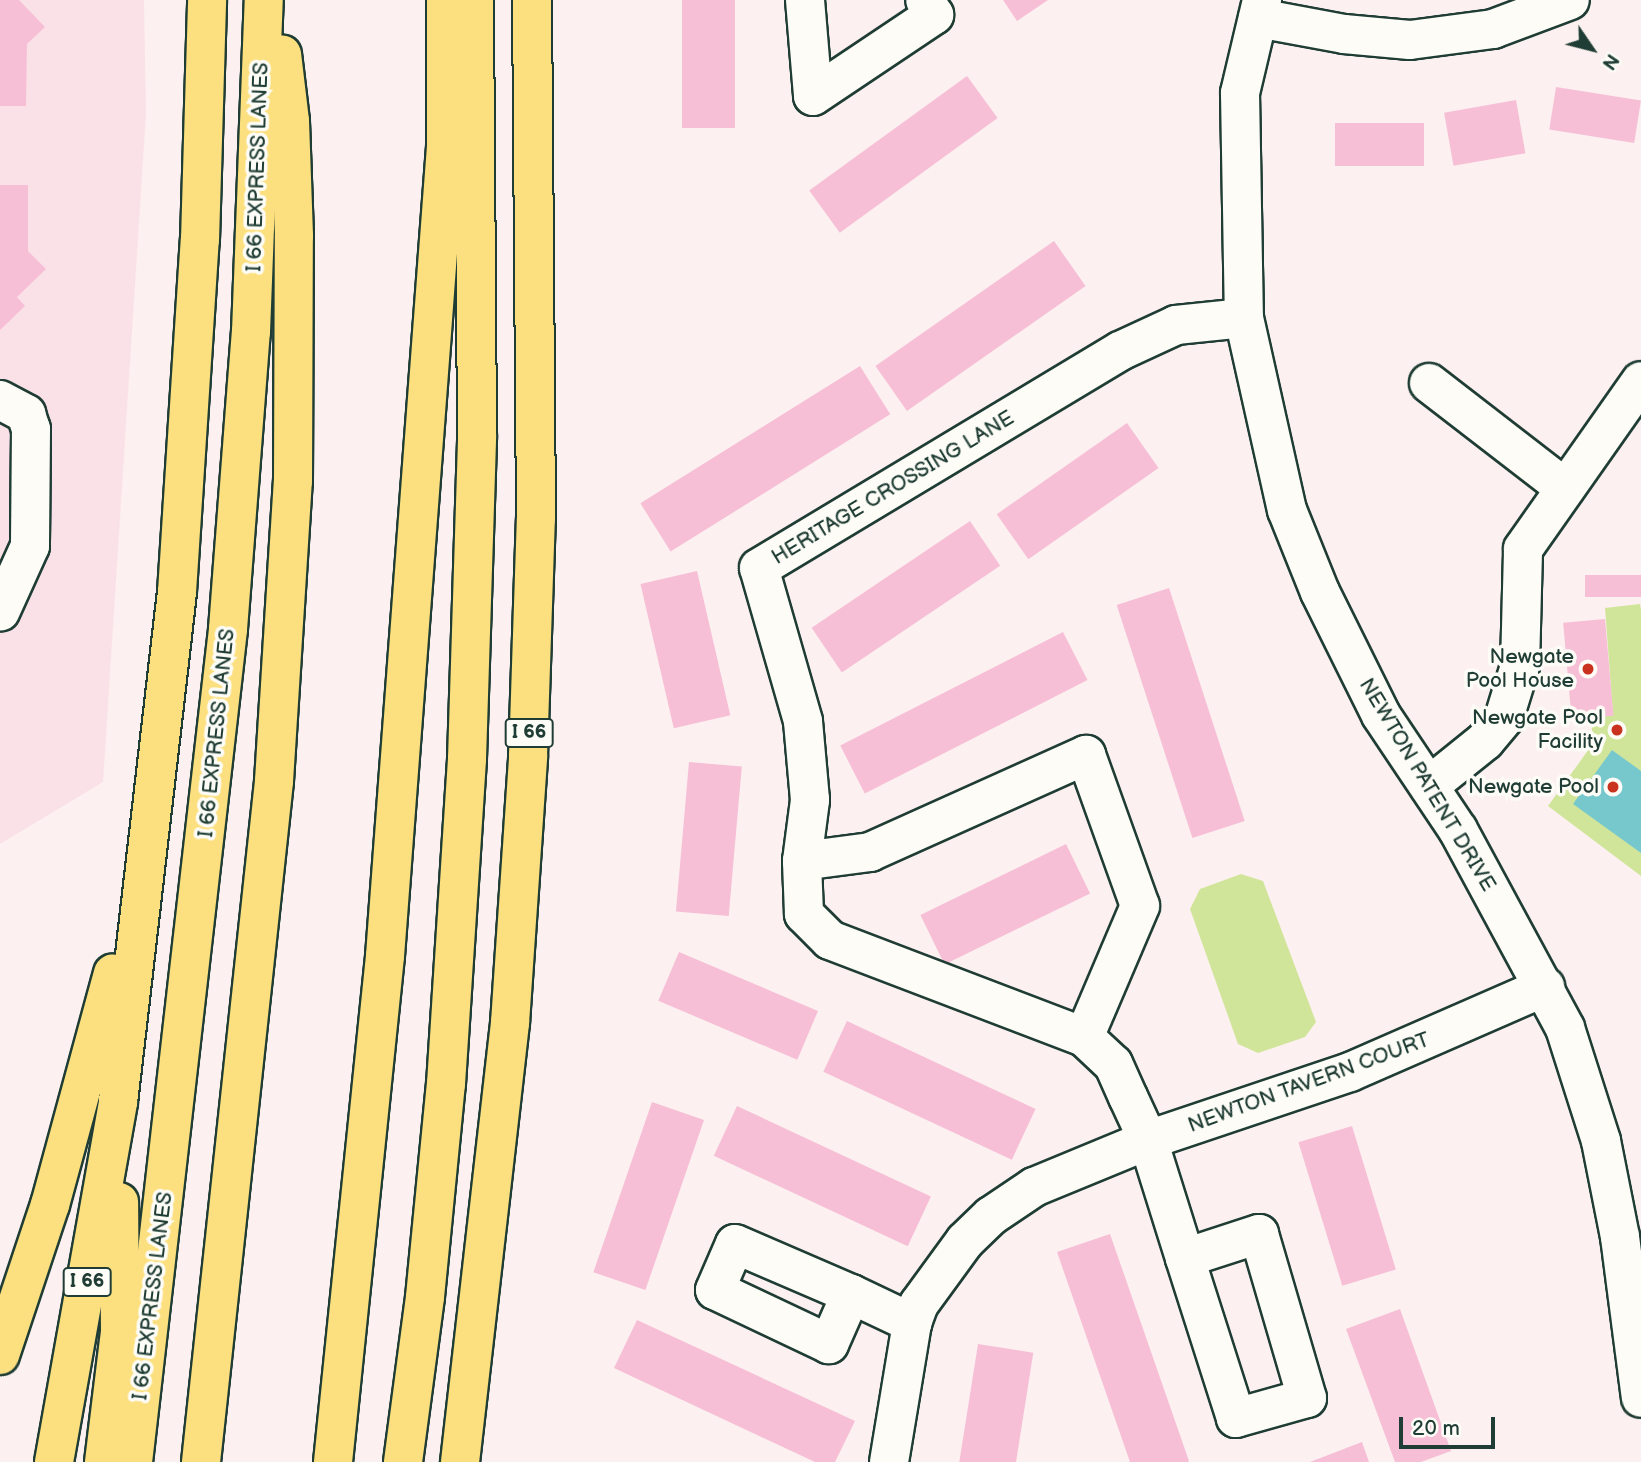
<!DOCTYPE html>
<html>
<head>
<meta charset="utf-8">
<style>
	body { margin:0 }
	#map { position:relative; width:1641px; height:1462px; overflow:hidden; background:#fcf0f0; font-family:"Balsamiq Sans",sans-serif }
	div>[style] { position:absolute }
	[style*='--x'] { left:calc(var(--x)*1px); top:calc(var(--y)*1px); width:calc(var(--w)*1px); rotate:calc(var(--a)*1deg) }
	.built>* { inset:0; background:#fae1e8 }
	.green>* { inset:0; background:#d1e59a }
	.water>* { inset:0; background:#77c8cd }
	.building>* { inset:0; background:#f7bfd6; transform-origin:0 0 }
	.roads { filter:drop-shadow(2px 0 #1f3d34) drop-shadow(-2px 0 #1f3d34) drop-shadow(0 2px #1f3d34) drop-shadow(0 -2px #1f3d34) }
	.minor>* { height:38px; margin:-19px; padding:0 19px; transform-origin:19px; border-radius:19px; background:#fdfcf7 }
	.highway>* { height:38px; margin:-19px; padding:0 19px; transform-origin:19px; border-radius:19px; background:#fce080 }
	.dots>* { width:19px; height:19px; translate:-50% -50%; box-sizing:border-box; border:4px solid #fdfcf7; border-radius:50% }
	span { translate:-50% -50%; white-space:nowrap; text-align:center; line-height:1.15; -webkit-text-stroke:7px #fdfcf7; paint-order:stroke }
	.shield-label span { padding:2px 5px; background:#fdfcf7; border:2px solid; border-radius:5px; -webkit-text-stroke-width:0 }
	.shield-label { font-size:19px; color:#1f3d34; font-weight:700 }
	.street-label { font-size:21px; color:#1f3d34 }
	.poi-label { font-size:21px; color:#1f3d34 }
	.right { translate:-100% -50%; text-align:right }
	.north { position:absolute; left:1557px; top:14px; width:70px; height:70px; -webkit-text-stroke:5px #fdfcf7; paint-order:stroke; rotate:125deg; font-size:19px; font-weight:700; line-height:28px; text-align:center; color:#1f3d34 }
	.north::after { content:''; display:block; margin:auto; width:24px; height:32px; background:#1f3d34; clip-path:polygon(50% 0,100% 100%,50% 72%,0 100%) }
	.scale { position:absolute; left:1399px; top:1417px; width:96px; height:32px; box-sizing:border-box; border:4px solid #1f3d34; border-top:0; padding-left:9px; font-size:21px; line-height:24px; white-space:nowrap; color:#1f3d34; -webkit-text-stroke:5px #fdfcf7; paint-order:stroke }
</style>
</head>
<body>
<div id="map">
	<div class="built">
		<div style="clip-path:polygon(0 0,144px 0,146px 114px,103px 782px,0 844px)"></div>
	</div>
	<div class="green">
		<div style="clip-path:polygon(1640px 604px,1641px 610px,1641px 876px,1548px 806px,1594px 742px,1590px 718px,1613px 715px,1605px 608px)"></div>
		<div style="clip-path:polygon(1241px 874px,1263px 881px,1316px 1022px,1305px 1037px,1258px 1053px,1238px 1044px,1190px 909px,1200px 889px)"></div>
	</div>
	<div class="water">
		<div style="clip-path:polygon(1612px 750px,1641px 771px,1641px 853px,1573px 804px)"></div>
	</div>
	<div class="building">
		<div style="clip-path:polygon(0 0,19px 0,45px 27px,27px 44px,26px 106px,0 106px)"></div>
		<div style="left:682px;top:0;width:53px;height:128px"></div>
		<div style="clip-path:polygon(1003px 0,1048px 0,1017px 21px)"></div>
		<div style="left:967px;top:76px;width:52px;height:195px;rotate:54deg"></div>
		<div style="left:1556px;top:87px;width:86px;height:43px;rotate:9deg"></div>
		<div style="left:1516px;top:100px;width:54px;height:73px;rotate:80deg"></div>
		<div style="left:1335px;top:123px;width:89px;height:43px"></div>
		<div style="clip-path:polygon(0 185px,28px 185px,28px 251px,46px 269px,17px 297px,25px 306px,0 330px)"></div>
		<div style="left:1054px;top:241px;width:55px;height:218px;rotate:55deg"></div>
		<div style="left:860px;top:366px;width:57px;height:259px;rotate:58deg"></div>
		<div style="left:1127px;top:423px;width:55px;height:159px;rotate:55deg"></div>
		<div style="left:970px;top:521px;width:54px;height:191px;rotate:56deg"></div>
		<div style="left:697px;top:571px;width:148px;height:58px;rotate:77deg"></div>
		<div style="left:1641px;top:575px;width:22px;height:56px;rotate:90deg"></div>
		<div style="left:1169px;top:588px;width:245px;height:55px;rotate:72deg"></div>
		<div style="left:1605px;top:619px;width:97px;height:42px;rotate:85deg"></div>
		<div style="left:1063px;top:632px;width:54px;height:250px;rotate:63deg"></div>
		<div style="left:689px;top:762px;width:53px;height:150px;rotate:5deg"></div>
		<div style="left:1066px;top:844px;width:55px;height:162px;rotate:64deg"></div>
		<div style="left:679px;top:952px;width:151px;height:53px;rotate:23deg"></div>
		<div style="left:847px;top:1021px;width:208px;height:56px;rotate:25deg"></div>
		<div style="left:652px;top:1102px;width:55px;height:180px;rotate:19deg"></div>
		<div style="left:737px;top:1106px;width:214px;height:55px;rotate:25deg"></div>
		<div style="left:1352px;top:1126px;width:150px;height:56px;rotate:73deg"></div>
		<div style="clip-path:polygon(1110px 1234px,1189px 1461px,1188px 1462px,1130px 1462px,1057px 1252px)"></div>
		<div style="clip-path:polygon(1400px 1309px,1451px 1451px,1421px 1462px,1395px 1462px,1346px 1329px)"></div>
		<div style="clip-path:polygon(637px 1320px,855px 1421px,835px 1462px,815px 1462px,614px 1368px)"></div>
		<div style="left:978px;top:1344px;width:56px;height:120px;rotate:9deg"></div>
		<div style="clip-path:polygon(1362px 1442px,1369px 1462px,1310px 1462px)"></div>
	</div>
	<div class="roads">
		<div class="minor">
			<div style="--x:805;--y:0;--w:96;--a:85.2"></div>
			<div style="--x:813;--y:96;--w:146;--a:-33.8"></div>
			<div style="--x:934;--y:15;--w:17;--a:-121"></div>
			<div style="--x:1262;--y:0;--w:96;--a:103.3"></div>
			<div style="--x:1240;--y:93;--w:225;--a:89"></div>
			<div style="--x:1244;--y:318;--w:197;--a:77.4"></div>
			<div style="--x:1287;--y:510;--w:88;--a:68.1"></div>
			<div style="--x:1320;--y:592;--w:137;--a:63.6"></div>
			<div style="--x:1381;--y:715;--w:138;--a:56.2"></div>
			<div style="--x:1458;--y:830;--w:225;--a:61.6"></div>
			<div style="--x:1565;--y:1028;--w:119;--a:72.3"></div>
			<div style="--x:1601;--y:1141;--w:98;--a:78.8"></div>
			<div style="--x:1620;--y:1237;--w:162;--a:82.6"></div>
			<div style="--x:1258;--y:18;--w:87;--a:10.5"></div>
			<div style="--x:1344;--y:34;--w:66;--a:5.2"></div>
			<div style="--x:1410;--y:40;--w:84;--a:-7.5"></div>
			<div style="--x:1493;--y:29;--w:82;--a:-20.6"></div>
			<div style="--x:1429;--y:383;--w:172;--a:37.7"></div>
			<div style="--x:0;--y:400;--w:30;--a:28"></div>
			<div style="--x:26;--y:414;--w:16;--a:72"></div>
			<div style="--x:31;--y:429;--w:117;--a:90.5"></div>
			<div style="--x:30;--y:546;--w:72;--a:114.4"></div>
			<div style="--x:1429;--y:786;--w:72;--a:-38.8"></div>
			<div style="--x:1485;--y:741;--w:30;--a:-50"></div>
			<div style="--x:1504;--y:718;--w:54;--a:-72.9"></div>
			<div style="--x:1520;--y:666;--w:117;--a:-88.5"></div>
			<div style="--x:1523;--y:549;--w:205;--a:-54.9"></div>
			<div style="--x:802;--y:861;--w:69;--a:-7.5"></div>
			<div style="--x:870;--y:852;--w:237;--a:-24.2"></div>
			<div style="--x:1086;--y:755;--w:160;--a:70.3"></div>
			<div style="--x:1140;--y:906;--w:142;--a:113.1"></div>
			<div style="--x:1259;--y:1234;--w:171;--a:73.7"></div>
			<div style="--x:1307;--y:1398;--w:74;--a:164.3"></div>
			<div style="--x:1236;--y:1418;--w:168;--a:-107.7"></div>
			<div style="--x:1185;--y:1258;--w:78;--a:-18"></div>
			<div style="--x:735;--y:1244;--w:126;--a:23.3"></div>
			<div style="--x:851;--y:1294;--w:55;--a:113.7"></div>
			<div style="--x:829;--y:1344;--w:126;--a:-154.7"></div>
			<div style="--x:715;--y:1290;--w:50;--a:-66.5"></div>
			<div style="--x:1185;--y:1258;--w:124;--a:-107.4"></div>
			<div style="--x:1148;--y:1140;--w:47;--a:-114.9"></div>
			<div style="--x:1128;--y:1097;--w:36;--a:-114"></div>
			<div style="--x:1113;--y:1064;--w:40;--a:-137"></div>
			<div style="--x:1084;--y:1037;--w:272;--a:-159.1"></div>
			<div style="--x:830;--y:940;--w:37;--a:-135"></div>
			<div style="--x:804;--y:914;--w:53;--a:-92.2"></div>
			<div style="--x:802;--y:861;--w:62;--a:-82.5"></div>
			<div style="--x:810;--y:800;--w:79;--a:-95.1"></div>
			<div style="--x:803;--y:721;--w:159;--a:-106"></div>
			<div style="--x:759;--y:568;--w:421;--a:-31"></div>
			<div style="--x:1120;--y:351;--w:62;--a:-24.9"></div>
			<div style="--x:1176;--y:325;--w:68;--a:-5.9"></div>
			<div style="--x:851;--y:1294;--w:68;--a:25.4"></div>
			<div style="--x:889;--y:1462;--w:141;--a:-80.6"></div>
			<div style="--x:912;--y:1323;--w:20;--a:-70"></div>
			<div style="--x:919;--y:1304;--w:78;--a:-53.9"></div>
			<div style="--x:965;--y:1241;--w:36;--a:-44"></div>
			<div style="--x:991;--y:1216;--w:52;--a:-34"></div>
			<div style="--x:1034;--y:1187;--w:123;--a:-22.4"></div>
			<div style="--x:1148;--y:1140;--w:213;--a:-18.6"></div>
			<div style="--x:1350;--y:1072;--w:213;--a:-23.6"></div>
		</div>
		<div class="highway">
			<div style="--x:0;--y:1355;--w:158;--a:-71.6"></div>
			<div style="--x:50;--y:1205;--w:240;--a:-74.8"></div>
			<div style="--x:54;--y:1462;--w:366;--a:-79.9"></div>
			<div style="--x:118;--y:1102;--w:513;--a:-83.4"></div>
			<div style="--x:177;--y:592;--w:353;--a:-86.3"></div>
			<div style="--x:200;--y:240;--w:240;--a:-88.3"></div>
			<div style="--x:104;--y:1462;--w:131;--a:-83"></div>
			<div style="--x:120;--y:1332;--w:130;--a:-90.4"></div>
			<div style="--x:133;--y:1462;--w:838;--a:-83.49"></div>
			<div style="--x:228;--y:629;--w:298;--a:-85.6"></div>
			<div style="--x:251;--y:332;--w:332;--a:-87.8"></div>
			<div style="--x:201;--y:1462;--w:685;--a:-83.88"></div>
			<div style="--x:274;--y:781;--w:301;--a:-86.4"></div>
			<div style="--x:293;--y:481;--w:245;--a:-89.8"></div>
			<div style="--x:294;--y:236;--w:115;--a:-92"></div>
			<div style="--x:290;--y:121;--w:67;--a:-96.8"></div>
			<div style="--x:333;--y:1462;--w:509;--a:-84.13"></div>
			<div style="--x:385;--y:956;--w:811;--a:-85.69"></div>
			<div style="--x:446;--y:147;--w:147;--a:-90"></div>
			<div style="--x:403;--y:1462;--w:166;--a:-82.4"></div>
			<div style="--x:425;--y:1297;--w:214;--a:-84.4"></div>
			<div style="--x:446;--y:1084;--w:326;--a:-86.3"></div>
			<div style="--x:467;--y:759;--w:324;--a:-88.2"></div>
			<div style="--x:477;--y:435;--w:435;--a:-90.4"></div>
			<div style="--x:460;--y:1462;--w:442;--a:-83.5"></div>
			<div style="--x:510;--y:1023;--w:268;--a:-86.1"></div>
			<div style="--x:528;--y:756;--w:237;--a:-88.1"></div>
			<div style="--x:536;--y:519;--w:519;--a:-90.44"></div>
		</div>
	</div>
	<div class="dots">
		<div style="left:1588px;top:669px;background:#c8321e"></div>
		<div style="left:1617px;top:730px;background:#c8321e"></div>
		<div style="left:1613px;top:787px;background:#c8321e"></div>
	</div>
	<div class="shield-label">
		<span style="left:529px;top:733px">I 66</span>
		<span style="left:87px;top:1282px">I 66</span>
	</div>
	<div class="street-label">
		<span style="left:258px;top:167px;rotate:-88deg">I 66 EXPRESS LANES</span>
		<span style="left:893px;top:488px;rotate:-31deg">HERITAGE CROSSING LANE</span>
		<span style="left:217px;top:733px;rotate:-84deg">I 66 EXPRESS LANES</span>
		<span style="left:1427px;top:785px;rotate:59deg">NEWTON PATENT DRIVE</span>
		<span style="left:1309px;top:1083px;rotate:-20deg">NEWTON TAVERN COURT</span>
		<span style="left:153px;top:1296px;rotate:-83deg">I 66 EXPRESS LANES</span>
	</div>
	<div class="poi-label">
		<span class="right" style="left:1574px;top:669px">Newgate<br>Pool House</span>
		<span class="right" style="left:1603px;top:730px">Newgate Pool<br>Facility</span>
		<span class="right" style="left:1599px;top:787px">Newgate Pool</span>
	</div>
	<div class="north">N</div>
	<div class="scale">20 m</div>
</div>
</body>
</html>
